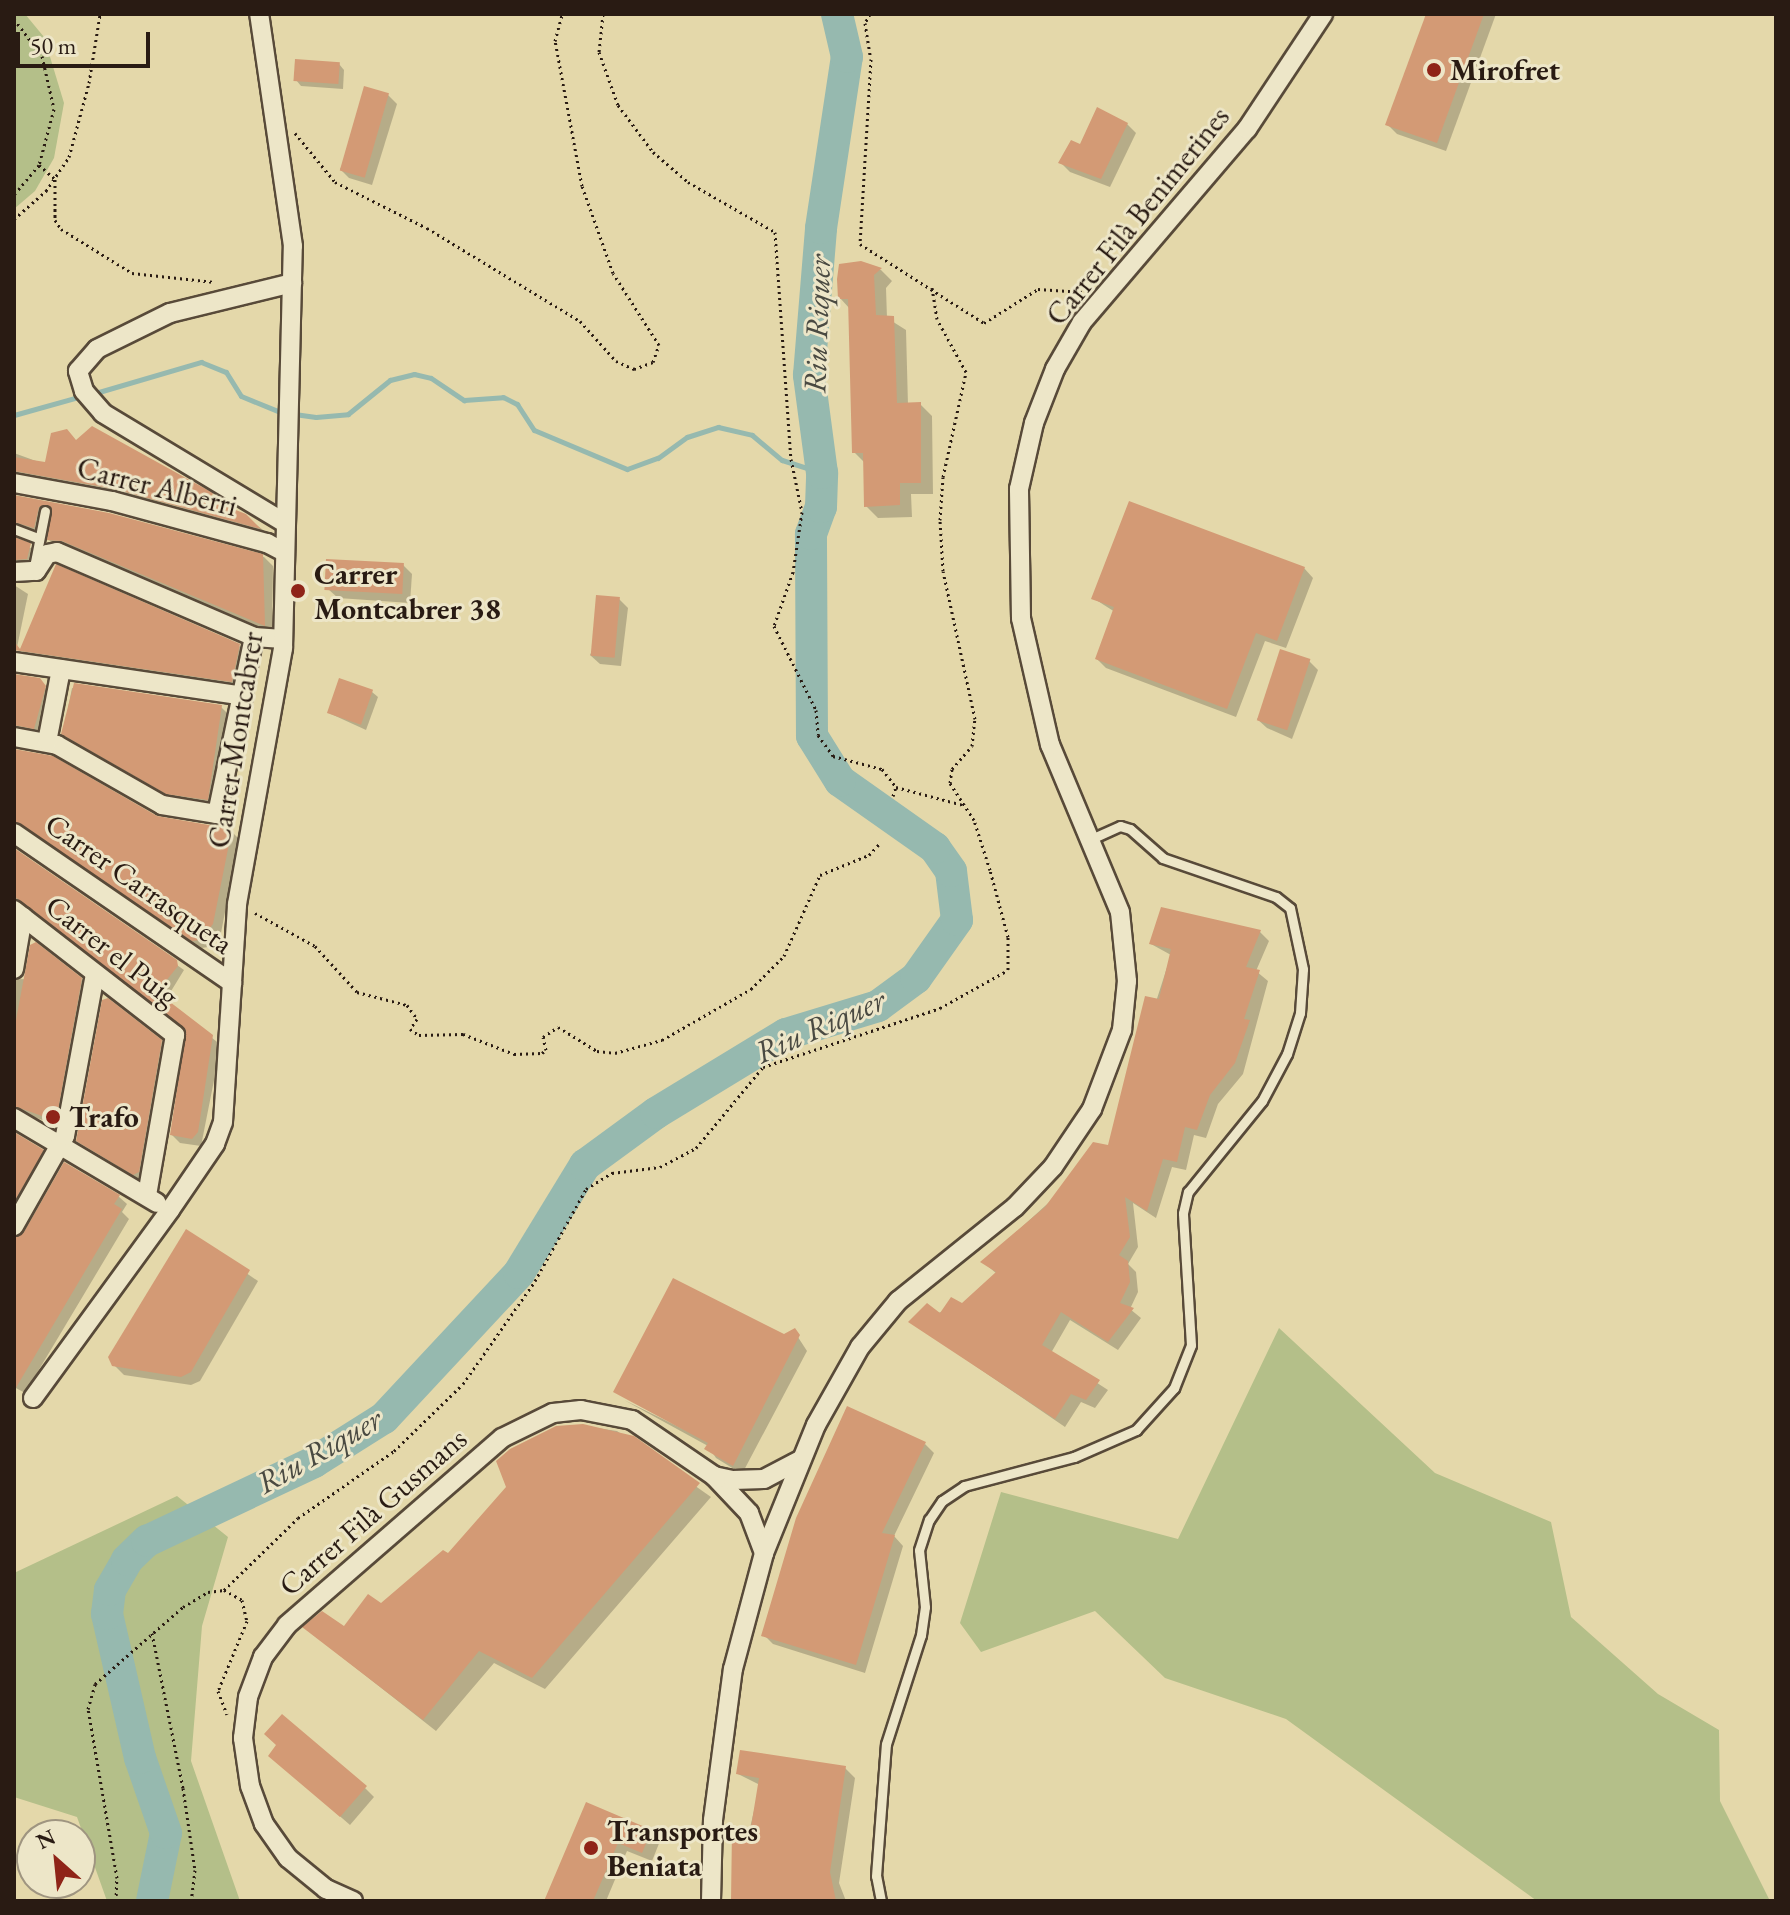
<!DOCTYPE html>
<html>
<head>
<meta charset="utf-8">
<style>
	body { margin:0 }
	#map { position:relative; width:1790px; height:1915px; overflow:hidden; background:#e4d8aa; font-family:"EB Garamond",serif }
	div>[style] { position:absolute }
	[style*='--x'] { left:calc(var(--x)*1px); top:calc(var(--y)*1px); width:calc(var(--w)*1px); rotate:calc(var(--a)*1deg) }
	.green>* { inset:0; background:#b4bf89 }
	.shadow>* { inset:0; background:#0003 }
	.stream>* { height:5px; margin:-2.5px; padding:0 2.5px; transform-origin:2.5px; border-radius:2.5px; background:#96b9af }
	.river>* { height:32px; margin:-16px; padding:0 16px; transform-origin:16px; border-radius:16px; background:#96b9af }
	.building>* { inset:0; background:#d39a75; transform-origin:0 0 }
	.path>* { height:3px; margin-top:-1.5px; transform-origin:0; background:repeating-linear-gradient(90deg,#291b13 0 2px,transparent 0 6px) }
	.roads { filter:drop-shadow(2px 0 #584a39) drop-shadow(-2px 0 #584a39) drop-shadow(0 2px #584a39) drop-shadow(0 -2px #584a39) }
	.service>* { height:9px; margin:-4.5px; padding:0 4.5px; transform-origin:4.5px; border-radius:4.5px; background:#ede6c8 }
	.minor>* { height:18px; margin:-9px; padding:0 9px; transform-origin:9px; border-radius:9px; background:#ede6c8 }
	.dots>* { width:22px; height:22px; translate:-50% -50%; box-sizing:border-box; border:4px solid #ede6c8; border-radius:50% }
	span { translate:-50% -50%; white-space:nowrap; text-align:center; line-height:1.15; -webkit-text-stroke:6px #ede6c8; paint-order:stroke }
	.poi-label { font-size:30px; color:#291b13; font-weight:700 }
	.left { translate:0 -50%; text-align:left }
	.street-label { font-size:30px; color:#291b13 }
	.water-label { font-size:32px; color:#4a4a42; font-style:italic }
	.frame { position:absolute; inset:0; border:16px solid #291b13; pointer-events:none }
	.north { position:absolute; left:16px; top:1819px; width:80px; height:80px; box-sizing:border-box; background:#ede6c8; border:2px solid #9f9580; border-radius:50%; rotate:333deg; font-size:22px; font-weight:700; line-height:32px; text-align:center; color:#291b13 }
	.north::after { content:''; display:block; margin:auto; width:28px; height:36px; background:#8f2418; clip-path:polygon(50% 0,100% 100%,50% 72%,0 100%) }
	.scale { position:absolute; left:16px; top:32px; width:134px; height:36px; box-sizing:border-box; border:4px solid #291b13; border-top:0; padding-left:10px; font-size:24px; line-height:28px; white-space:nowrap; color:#291b13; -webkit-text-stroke:6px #ede6c8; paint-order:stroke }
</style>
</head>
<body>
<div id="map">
	<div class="green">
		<div style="clip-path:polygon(14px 14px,25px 14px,44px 37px,64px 103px,54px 158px,35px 191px,14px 209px)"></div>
		<div style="clip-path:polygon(1279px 1328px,1435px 1473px,1551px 1522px,1571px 1617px,1658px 1694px,1719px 1730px,1720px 1801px,1770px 1901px,1537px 1901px,1286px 1719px,1165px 1678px,1095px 1611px,981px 1652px,960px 1623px,1001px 1492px,1178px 1539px)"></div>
		<div style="clip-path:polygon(177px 1496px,228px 1537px,202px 1626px,191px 1761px,240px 1901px,107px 1901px,77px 1817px,14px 1797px,14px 1573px)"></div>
	</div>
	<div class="shadow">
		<div style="clip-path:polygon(1428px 14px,1496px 14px,1446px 151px,1397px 134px,1388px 125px)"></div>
		<div style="clip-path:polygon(339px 64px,344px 70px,343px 89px,301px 86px,296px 80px)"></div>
		<div style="clip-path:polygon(388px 95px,397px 104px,372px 185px,349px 178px,340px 169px)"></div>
		<div style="clip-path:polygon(1127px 124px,1136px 133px,1110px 187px,1070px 172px,1061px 163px)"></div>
		<div style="clip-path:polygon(861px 263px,881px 270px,892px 281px,886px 288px,887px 318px,906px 330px,908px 405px,920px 404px,932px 416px,933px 494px,911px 494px,912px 517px,878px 518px,866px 506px,865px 463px,854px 452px,850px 309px,840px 298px)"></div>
		<div style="clip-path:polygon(77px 442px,212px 495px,219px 505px,239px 512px,270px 535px,14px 487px,14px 453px,47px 465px)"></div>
		<div style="clip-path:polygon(14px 497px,109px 515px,264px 557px,273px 566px,272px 632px,72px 548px,57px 548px,49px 540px,54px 512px,47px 515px,42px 535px,23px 529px,14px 536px)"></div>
		<div style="clip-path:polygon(14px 537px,38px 553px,35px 567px,14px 574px)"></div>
		<div style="clip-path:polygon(403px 565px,412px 574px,410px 603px,338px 598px,328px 589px)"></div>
		<div style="clip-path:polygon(1304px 568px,1313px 578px,1286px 648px,1265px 641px,1236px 717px,1106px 668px,1097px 659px,1115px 612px,1093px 598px)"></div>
		<div style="clip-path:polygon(14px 585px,28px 594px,14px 662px)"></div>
		<div style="clip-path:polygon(619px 599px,628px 608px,621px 666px,600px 664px,590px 655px)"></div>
		<div style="clip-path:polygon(239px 646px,245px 651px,237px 687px,26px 655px,21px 650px)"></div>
		<div style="clip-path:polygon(1309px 661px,1318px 670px,1292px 739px,1267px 728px,1257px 719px)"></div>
		<div style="clip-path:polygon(14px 676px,39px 680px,53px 696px,46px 733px,14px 738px)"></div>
		<div style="clip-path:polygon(72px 688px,221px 707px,227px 713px,213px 805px,174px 798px,69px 739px,63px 733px)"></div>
		<div style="clip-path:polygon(372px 692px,378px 697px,366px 730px,331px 714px)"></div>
		<div style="clip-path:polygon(14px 750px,156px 818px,231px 831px,239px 839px,221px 933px,208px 947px,202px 948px,31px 831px,18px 829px,14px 834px)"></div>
		<div style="clip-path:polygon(14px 850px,184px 970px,165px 1001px,221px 1045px,201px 1146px,180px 1143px,172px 1135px,189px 1037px,186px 1028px,32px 908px,17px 907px,14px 911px)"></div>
		<div style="clip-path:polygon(1260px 932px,1269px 941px,1256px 971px,1268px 981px,1243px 1074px,1218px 1104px,1206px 1138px,1194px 1135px,1186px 1170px,1172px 1167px,1156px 1218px,1133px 1203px,1138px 1247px,1128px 1264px,1136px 1272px,1138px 1292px,1130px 1309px,1141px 1318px,1118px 1350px,1070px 1320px,1051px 1353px,1108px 1390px,1095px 1408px,1081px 1402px,1065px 1427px,911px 1322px,962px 1305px,997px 1274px,983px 1262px,1109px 1148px,1171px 955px,1151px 944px)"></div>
		<div style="clip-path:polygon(14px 979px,81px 980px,89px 988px,63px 1128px,24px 1113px,14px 1118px)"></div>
		<div style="clip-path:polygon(161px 1042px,169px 1050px,142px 1182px,78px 1140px)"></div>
		<div style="clip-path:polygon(14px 1133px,50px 1159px,14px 1224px)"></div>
		<div style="clip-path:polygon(118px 1196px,127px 1204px,122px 1212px,129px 1219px,25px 1393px,14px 1387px,14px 1236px)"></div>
		<div style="clip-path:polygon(186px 1232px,258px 1281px,200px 1381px,191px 1385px,124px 1375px,114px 1365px)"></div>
		<div style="clip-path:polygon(794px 1331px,807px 1351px,742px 1474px,716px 1458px,708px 1446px,624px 1400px,718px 1446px,616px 1392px)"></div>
		<div style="clip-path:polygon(583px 1426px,617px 1431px,711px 1497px,545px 1689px,494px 1663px,436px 1731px,305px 1628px,344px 1628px,381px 1605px,448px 1556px)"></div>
		<div style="clip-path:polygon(925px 1444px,934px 1453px,894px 1536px,903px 1546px,865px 1673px,773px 1644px,764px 1635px)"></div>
		<div style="clip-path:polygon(280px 1764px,365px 1788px,374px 1797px,350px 1825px)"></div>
		<div style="clip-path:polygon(845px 1768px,855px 1778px,839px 1883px,846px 1901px,733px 1901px,760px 1785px,738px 1774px)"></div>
		<div style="clip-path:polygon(587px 1805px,651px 1832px,660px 1841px,652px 1861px,627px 1851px,606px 1901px,546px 1901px)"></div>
	</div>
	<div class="stream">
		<div style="--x:92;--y:394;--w:114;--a:-16.4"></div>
		<div style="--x:201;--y:362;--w:27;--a:22"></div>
		<div style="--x:226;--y:372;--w:28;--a:58"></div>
		<div style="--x:241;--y:396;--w:42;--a:22.3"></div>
		<div style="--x:280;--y:412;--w:36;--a:8"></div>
		<div style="--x:316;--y:417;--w:32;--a:-5"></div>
		<div style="--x:348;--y:414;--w:54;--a:-39"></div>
		<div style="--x:390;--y:380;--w:25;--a:-14"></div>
		<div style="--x:414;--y:374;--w:17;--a:13"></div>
		<div style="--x:431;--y:378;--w:40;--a:34"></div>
		<div style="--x:464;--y:400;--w:39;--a:-4"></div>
		<div style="--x:503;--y:397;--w:16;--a:27"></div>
		<div style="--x:517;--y:404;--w:31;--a:57"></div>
		<div style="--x:534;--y:430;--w:101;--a:22.8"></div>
		<div style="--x:627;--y:469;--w:33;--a:-20"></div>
		<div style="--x:658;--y:458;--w:36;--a:-36"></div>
		<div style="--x:687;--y:437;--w:33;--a:-18"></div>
		<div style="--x:718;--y:427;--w:35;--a:13"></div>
		<div style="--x:752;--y:435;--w:39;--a:40"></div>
		<div style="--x:782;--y:460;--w:42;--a:18"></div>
		<div style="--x:14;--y:415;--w:71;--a:-15.6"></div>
	</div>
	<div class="river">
		<div style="--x:152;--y:1901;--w:69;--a:-78.4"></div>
		<div style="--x:166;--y:1833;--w:79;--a:-109.1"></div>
		<div style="--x:140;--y:1758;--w:148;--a:-102.9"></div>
		<div style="--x:107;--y:1614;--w:24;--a:-83"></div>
		<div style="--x:110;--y:1590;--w:34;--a:-60"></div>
		<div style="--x:127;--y:1560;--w:28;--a:-44"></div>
		<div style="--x:147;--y:1541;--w:185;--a:-25.3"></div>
		<div style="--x:314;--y:1462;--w:83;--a:-32.2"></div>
		<div style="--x:384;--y:1418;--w:198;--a:-47"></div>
		<div style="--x:519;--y:1273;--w:127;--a:-58.6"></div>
		<div style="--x:585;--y:1165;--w:88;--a:-36.2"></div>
		<div style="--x:656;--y:1113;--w:152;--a:-31.3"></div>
		<div style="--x:786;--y:1034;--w:96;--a:-16.9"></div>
		<div style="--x:878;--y:1006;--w:47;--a:-36.4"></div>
		<div style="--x:916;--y:978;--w:71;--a:-54.7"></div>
		<div style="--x:957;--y:920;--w:49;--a:-97"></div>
		<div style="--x:951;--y:871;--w:28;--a:-125"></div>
		<div style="--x:935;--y:848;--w:116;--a:-144.8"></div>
		<div style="--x:840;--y:781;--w:53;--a:-121.9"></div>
		<div style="--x:812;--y:736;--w:202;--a:-90.3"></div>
		<div style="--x:811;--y:534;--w:29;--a:-70"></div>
		<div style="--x:821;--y:507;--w:34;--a:-88"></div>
		<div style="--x:822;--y:473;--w:99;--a:-97.6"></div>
		<div style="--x:809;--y:375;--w:147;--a:-85.3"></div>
		<div style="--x:821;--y:228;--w:173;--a:-81.4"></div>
		<div style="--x:847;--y:57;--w:44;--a:-103.1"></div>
	</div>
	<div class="building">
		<div style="clip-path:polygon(1426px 14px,1484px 14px,1437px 143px,1385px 125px)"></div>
		<div style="left:295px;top:59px;width:45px;height:22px;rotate:4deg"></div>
		<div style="left:364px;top:86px;width:26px;height:88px;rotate:16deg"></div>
		<div style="clip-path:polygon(1097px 107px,1128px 123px,1101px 179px,1058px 163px,1071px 140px,1080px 144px)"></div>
		<div style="clip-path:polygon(861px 261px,882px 268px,874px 275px,876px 315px,894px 316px,897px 403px,921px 402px,921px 483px,900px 483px,900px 505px,864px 507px,863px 453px,852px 453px,848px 299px,838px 299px,837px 279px,839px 264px)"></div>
		<div style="clip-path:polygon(92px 426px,213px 493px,210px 500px,246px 514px,261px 529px,115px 489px,14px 471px,14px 457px,45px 462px,51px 433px,67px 429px,76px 440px)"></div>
		<div style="clip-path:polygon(14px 495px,109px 513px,263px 554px,265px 626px,62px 541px,47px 540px,50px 506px,39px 507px,34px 528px,14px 522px)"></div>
		<div style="clip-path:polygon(1129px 501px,1305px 567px,1277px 641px,1256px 633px,1227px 709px,1095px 659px,1114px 607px,1091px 599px)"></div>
		<div style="clip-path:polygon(14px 537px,31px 543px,27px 559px,14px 560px)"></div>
		<div style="left:326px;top:559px;width:78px;height:31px;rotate:3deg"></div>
		<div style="clip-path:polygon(56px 564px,240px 644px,232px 682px,14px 650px,14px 641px,20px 649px)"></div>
		<div style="left:596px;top:595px;width:24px;height:61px;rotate:5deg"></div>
		<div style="left:1280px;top:649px;width:32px;height:75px;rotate:18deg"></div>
		<div style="clip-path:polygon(14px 674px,40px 678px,46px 686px,34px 729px,14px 725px)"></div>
		<div style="left:339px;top:678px;width:36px;height:37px;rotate:19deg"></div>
		<div style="clip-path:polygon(74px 683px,222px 705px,208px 800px,166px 794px,61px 734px)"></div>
		<div style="clip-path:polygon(14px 749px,53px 756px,157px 816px,232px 829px,213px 924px,200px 940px,192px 941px,14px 821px)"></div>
		<div style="clip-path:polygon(14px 848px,177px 960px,178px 966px,157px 992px,213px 1035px,198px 1132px,192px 1139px,170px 1135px,186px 1030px,14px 896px)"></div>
		<div style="clip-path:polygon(1161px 907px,1261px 930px,1246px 967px,1260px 970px,1244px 1019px,1250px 1020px,1235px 1063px,1210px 1095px,1197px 1130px,1185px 1127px,1177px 1162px,1163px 1159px,1147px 1211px,1125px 1197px,1130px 1237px,1119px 1255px,1128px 1261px,1130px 1282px,1120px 1303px,1134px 1308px,1108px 1342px,1061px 1312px,1042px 1345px,1100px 1380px,1086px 1400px,1071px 1394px,1055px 1419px,908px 1322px,927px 1303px,940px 1313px,951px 1297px,962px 1303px,996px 1272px,980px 1262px,1045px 1207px,1093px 1142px,1108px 1145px,1145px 996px,1159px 999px,1171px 949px,1149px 944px)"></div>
		<div style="clip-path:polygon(36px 942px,82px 978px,56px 1121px,14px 1106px,14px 1031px,30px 945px)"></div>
		<div style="clip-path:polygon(108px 998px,162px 1040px,139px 1172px,133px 1175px,76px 1141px,102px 1000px)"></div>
		<div style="clip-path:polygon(14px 1132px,44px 1150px,14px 1202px)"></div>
		<div style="clip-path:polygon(64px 1162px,120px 1195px,114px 1204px,122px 1209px,14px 1391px,14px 1238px,24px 1232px)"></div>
		<div style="clip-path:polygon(186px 1229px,250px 1270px,191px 1372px,181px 1377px,112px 1366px,108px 1357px)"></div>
		<div style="clip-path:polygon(673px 1278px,784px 1334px,795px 1328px,800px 1335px,733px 1466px,704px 1449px,708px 1443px,613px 1392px)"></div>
		<div style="clip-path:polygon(847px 1406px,926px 1442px,882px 1533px,895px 1535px,856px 1665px,761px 1636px,796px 1518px)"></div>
		<div style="clip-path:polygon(583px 1424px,634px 1436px,700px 1483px,532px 1678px,479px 1651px,423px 1720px,302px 1627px,322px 1611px,344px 1626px,368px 1594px,381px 1603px,443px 1550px,448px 1553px,506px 1487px,496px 1461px,510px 1449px,556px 1426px)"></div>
		<div style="clip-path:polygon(282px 1714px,367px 1786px,340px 1817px,268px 1756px,276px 1745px,264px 1734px)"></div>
		<div style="clip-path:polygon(740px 1750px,846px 1766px,830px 1872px,836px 1901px,731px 1901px,732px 1830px,750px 1833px,759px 1778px,736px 1774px)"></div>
		<div style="clip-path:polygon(586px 1802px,652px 1830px,642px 1853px,618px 1843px,593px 1901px,544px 1901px)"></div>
	</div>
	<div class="path">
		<div style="--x:603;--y:14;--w:38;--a:96"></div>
		<div style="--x:599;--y:52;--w:56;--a:70.3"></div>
		<div style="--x:618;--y:105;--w:59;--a:53.3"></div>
		<div style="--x:653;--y:152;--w:46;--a:40.6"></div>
		<div style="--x:688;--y:182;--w:100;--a:29.9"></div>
		<div style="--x:775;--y:232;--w:228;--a:86"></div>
		<div style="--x:791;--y:459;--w:54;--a:78.3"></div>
		<div style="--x:802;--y:512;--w:61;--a:98.5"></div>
		<div style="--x:793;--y:572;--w:57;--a:109.4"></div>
		<div style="--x:774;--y:626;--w:94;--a:63.4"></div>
		<div style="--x:816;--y:710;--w:25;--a:85"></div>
		<div style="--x:818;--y:735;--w:26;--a:54"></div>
		<div style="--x:833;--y:756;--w:51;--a:14.9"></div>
		<div style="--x:882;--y:769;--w:23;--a:52"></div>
		<div style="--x:896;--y:787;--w:69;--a:15"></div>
		<div style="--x:870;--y:14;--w:10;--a:119"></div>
		<div style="--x:865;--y:23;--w:36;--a:81"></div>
		<div style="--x:871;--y:59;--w:185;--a:93.4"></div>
		<div style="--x:860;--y:244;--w:147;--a:32.5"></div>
		<div style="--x:984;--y:323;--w:64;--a:-32.2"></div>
		<div style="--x:1038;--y:289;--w:46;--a:3.7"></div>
		<div style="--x:14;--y:19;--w:46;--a:52.9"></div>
		<div style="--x:42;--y:56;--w:54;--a:77.2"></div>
		<div style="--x:54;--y:109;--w:58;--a:105"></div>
		<div style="--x:39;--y:165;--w:39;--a:130"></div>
		<div style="--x:295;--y:133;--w:63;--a:50.8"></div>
		<div style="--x:335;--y:182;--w:103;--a:26.6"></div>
		<div style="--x:427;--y:228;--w:179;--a:31.3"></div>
		<div style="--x:580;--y:321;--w:54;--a:48"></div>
		<div style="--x:616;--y:361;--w:20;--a:24"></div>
		<div style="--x:634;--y:369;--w:20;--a:-20"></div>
		<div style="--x:653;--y:362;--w:18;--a:-71"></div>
		<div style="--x:659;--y:345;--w:85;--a:-122.6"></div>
		<div style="--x:613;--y:273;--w:92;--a:-109.6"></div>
		<div style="--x:582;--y:186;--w:147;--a:-100.5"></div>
		<div style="--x:555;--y:41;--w:28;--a:-75"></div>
		<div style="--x:39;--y:165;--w:21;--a:41"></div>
		<div style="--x:55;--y:179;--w:41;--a:90"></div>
		<div style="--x:55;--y:220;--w:11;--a:56"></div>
		<div style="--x:61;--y:229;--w:84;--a:31.8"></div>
		<div style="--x:132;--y:273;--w:83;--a:6.2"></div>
		<div style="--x:14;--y:219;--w:43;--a:-41.2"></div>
		<div style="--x:46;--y:191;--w:41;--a:-55.9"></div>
		<div style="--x:69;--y:157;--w:77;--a:-74.9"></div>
		<div style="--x:89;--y:83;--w:70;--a:-80.9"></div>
		<div style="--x:893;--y:796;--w:9;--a:-72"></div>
		<div style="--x:255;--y:913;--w:68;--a:28.8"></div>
		<div style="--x:315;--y:946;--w:62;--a:47.6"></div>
		<div style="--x:357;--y:992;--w:52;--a:14.6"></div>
		<div style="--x:407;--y:1005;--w:17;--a:54"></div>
		<div style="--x:417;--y:1019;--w:12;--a:125"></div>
		<div style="--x:410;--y:1029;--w:11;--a:34"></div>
		<div style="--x:419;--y:1035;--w:44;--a:-1.3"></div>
		<div style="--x:463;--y:1034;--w:55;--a:21.4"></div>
		<div style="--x:514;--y:1054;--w:28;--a:-2"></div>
		<div style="--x:542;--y:1053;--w:5;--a:-37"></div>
		<div style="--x:546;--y:1050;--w:13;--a:-103"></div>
		<div style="--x:543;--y:1037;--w:18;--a:-34"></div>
		<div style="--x:558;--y:1027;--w:46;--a:31.6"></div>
		<div style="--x:597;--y:1051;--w:18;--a:6"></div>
		<div style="--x:615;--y:1053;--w:49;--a:-15.5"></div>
		<div style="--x:662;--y:1040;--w:103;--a:-29.8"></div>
		<div style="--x:751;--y:989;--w:47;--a:-45"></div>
		<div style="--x:784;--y:956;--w:89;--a:-66"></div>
		<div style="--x:820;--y:875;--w:53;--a:-22.2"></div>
		<div style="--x:869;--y:855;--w:16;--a:-47"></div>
		<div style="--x:224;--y:1590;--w:103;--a:-44.2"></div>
		<div style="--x:298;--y:1518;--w:117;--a:-34.9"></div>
		<div style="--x:394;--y:1451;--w:96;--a:-44.2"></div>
		<div style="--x:463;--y:1384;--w:126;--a:-55"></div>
		<div style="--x:535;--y:1281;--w:105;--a:-61"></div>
		<div style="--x:586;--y:1189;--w:31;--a:-32"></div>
		<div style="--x:612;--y:1173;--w:48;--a:-7.1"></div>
		<div style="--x:660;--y:1167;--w:41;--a:-27.8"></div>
		<div style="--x:696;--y:1148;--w:105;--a:-50.4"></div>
		<div style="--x:763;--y:1067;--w:187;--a:-18.4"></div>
		<div style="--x:940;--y:1008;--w:78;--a:-29.2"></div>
		<div style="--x:1008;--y:970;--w:33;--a:-90"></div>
		<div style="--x:1008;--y:937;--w:69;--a:-105"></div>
		<div style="--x:990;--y:870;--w:52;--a:-107.7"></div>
		<div style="--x:974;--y:820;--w:44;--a:-123"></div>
		<div style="--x:950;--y:783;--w:14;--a:-82"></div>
		<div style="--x:952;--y:769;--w:30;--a:-49"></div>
		<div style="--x:972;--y:746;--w:27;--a:-84"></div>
		<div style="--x:975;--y:719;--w:151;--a:-102.2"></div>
		<div style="--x:943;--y:571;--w:51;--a:-93.4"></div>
		<div style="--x:940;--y:520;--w:43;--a:-86"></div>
		<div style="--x:943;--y:477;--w:107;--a:-77.6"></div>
		<div style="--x:966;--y:372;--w:60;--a:-118.7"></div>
		<div style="--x:937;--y:319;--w:32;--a:-99"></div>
		<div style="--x:152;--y:1633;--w:158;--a:78.7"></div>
		<div style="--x:183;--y:1788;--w:83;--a:81.7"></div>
		<div style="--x:195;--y:1870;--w:31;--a:97"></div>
		<div style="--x:116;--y:1901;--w:23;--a:-88"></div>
		<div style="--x:117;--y:1878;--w:171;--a:-99.7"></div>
		<div style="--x:88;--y:1709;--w:26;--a:-74"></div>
		<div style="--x:95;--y:1684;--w:117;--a:-41.2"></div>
		<div style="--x:183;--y:1607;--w:29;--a:-31"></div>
		<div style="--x:208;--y:1592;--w:16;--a:-7"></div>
		<div style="--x:224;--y:1590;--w:21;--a:29"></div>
		<div style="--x:242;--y:1600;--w:22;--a:77"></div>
		<div style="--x:247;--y:1621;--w:76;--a:112.5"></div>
		<div style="--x:218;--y:1691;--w:25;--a:69"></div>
	</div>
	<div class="roads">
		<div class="service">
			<div style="--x:14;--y:529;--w:26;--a:21"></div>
			<div style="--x:34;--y:567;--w:57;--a:-78.9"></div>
			<div style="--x:881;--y:1901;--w:25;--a:-101"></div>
			<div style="--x:876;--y:1876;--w:132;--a:-85.7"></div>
			<div style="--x:886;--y:1744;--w:114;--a:-72.2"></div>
			<div style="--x:921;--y:1635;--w:28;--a:-82"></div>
			<div style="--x:925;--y:1607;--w:57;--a:-96"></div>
			<div style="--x:919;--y:1550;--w:32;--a:-72"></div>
			<div style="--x:929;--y:1520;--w:23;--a:-56"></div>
			<div style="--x:942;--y:1501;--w:27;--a:-34"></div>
			<div style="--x:964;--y:1486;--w:114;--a:-14.8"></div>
			<div style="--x:1074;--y:1457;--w:68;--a:-23.5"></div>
			<div style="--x:1136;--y:1430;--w:57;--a:-47.9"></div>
			<div style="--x:1174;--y:1388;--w:46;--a:-68.4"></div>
			<div style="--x:1191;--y:1345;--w:132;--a:-93.5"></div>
			<div style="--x:1183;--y:1213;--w:22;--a:-77"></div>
			<div style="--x:1188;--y:1192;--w:117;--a:-50.9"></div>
			<div style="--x:1262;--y:1101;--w:53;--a:-62"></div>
			<div style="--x:1287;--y:1054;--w:43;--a:-72.4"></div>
			<div style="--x:1300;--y:1013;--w:44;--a:-86.1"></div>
			<div style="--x:1303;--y:969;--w:62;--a:-102"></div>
			<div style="--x:1290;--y:908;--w:18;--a:-142"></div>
			<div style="--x:1276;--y:897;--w:120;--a:-161"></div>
			<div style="--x:1163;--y:858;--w:44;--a:-138.7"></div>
			<div style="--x:1130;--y:829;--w:10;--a:-163"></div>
			<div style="--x:1120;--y:826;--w:32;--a:156"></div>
		</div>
		<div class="minor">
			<div style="--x:14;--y:483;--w:100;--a:10.4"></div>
			<div style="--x:112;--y:501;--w:161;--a:15.2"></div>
			<div style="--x:267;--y:543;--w:19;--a:28"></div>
			<div style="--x:285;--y:523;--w:213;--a:-148.9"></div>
			<div style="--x:103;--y:413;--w:29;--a:-131"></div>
			<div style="--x:84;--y:391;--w:21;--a:-107"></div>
			<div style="--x:78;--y:371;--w:29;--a:-49"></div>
			<div style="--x:97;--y:349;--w:81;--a:-26.3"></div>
			<div style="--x:170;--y:313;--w:126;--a:-13.8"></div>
			<div style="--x:14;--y:572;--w:22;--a:-3"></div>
			<div style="--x:36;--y:571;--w:20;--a:-57"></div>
			<div style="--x:47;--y:554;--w:10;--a:-11"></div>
			<div style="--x:57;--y:552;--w:215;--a:23.3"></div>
			<div style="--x:254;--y:637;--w:29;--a:4"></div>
			<div style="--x:14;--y:662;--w:232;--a:8.4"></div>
			<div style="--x:14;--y:737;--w:44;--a:10.5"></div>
			<div style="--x:57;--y:745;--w:121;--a:29.7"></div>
			<div style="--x:162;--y:805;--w:56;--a:9.3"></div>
			<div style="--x:217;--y:814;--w:181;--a:-78.2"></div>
			<div style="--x:47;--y:742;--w:74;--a:-79.1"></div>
			<div style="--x:14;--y:833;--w:265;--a:34.5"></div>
			<div style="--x:14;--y:910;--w:204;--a:37.8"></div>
			<div style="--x:175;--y:1035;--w:163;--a:99.9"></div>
			<div style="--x:14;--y:969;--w:53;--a:-80.2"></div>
			<div style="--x:14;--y:1118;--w:166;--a:30.7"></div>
			<div style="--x:14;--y:1226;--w:103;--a:-60.5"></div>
			<div style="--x:65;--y:1136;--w:165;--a:-79.5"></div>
			<div style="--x:33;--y:1398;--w:233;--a:-53.9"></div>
			<div style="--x:170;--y:1210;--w:80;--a:-55.7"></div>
			<div style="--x:215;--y:1144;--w:23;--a:-70"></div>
			<div style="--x:223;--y:1122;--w:218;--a:-86.3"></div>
			<div style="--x:237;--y:904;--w:260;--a:-79.8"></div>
			<div style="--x:283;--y:648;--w:402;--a:-88.6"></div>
			<div style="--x:293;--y:246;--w:234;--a:-98.3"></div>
			<div style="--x:714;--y:1476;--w:51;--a:46.6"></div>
			<div style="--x:749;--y:1513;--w:43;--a:69.4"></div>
			<div style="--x:353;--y:1901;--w:30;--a:-156"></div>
			<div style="--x:326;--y:1889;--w:49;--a:-140.8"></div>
			<div style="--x:288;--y:1858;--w:42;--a:-125.2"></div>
			<div style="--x:264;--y:1824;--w:40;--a:-110.2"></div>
			<div style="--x:250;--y:1786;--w:49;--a:-98.3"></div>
			<div style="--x:243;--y:1738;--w:41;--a:-83"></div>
			<div style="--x:248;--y:1697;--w:43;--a:-69.4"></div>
			<div style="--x:263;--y:1657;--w:40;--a:-53"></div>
			<div style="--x:287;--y:1625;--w:285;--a:-41"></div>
			<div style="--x:502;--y:1438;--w:57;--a:-26.1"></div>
			<div style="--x:553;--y:1413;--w:28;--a:-6"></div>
			<div style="--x:581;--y:1410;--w:52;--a:11.1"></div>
			<div style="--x:632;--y:1420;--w:99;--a:34.3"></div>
			<div style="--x:714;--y:1476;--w:19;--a:12"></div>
			<div style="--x:733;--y:1480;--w:31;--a:-2"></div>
			<div style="--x:764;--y:1479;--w:41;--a:-27.8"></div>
			<div style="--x:711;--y:1901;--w:81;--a:-88.6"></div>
			<div style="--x:713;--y:1820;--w:152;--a:-82.5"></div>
			<div style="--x:733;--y:1669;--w:120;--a:-75"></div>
			<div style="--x:764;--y:1553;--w:138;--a:-67.9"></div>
			<div style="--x:816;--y:1425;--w:90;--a:-60.6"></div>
			<div style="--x:860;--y:1347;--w:60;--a:-50.4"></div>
			<div style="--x:898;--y:1301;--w:150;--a:-38.8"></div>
			<div style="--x:1015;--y:1207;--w:55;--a:-46.5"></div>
			<div style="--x:1053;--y:1167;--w:70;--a:-56.1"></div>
			<div style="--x:1092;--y:1109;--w:85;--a:-69.2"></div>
			<div style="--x:1122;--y:1030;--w:49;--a:-84.2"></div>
			<div style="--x:1127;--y:981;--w:69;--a:-95.8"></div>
			<div style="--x:1120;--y:912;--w:181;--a:-112.7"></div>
			<div style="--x:1050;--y:745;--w:130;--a:-102.9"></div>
			<div style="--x:1021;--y:618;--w:129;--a:-90.9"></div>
			<div style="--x:1019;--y:489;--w:68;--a:-77.2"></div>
			<div style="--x:1034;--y:423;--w:58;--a:-68.7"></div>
			<div style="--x:1055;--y:369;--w:54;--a:-60.1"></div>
			<div style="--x:1082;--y:322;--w:254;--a:-49.5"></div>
			<div style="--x:1247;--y:129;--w:138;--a:-56.5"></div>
		</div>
	</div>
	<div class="dots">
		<div style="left:1434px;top:70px;background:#8f2418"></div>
		<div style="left:298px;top:591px;background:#8f2418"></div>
		<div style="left:53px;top:1117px;background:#8f2418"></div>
		<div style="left:591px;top:1848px;background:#8f2418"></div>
	</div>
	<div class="poi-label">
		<span class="left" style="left:1450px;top:70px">Mirofret</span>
		<span class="left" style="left:314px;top:591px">Carrer<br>Montcabrer 38</span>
		<span class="left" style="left:69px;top:1117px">Trafo</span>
		<span class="left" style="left:607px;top:1848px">Transportes<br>Beniata</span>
	</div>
	<div class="street-label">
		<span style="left:1138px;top:216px;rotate:-51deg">Carrer Filà Benimerines</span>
		<span style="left:157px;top:487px;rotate:14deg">Carrer Alberri</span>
		<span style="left:236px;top:740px;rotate:-81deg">Carrer Montcabrer</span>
		<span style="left:139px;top:884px;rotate:35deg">Carrer Carrasqueta</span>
		<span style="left:112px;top:951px;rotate:38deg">Carrer el Puig</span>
		<span style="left:373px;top:1512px;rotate:-41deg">Carrer Filà Gusmans</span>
	</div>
	<div class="water-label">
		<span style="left:817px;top:324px;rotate:-88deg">Riu Riquer</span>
		<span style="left:820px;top:1026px;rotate:-24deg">Riu Riquer</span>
		<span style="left:319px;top:1451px;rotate:-30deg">Riu Riquer</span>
	</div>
	<div class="frame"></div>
	<div class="north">N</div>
	<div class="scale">50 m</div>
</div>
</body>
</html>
